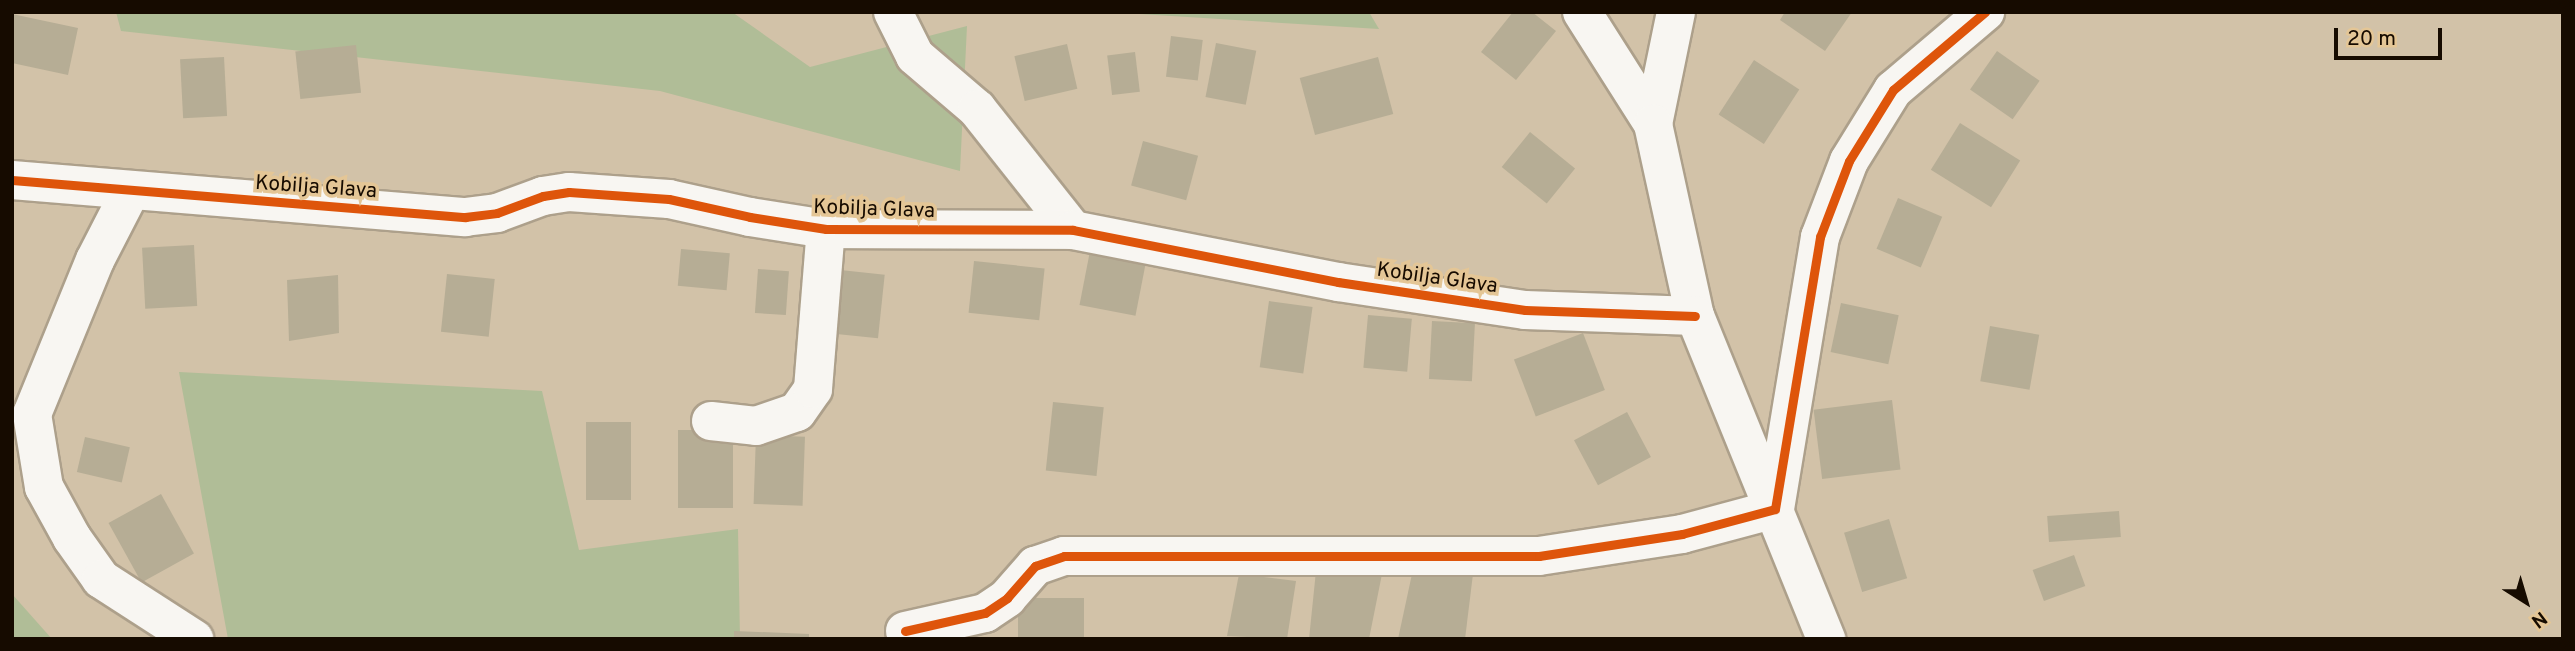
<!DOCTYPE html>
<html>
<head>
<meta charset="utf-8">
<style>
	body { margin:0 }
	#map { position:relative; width:2575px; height:651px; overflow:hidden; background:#d2c2a8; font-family:Overpass,sans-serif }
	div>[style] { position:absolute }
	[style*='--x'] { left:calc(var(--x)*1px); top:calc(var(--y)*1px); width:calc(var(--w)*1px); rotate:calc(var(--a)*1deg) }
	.green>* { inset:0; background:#b0bd97 }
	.building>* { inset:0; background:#b6ad95; transform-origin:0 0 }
	.roads { filter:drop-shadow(2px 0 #ada08b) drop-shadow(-2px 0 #ada08b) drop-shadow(0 2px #ada08b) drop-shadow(0 -2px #ada08b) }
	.minor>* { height:38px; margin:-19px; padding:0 19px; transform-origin:19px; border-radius:19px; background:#f8f6f2 }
	.cycleway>* { height:9px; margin:-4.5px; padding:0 4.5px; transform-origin:4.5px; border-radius:4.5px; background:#de550b }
	span { translate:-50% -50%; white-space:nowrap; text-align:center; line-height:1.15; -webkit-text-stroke:7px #e4c696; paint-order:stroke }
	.street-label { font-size:21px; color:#160b00 }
	.frame { position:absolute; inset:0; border:14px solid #160b00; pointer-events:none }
	.north { position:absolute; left:2491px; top:567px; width:70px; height:70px; -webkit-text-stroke:5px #e4c696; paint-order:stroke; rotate:143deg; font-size:19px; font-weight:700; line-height:28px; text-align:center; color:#160b00 }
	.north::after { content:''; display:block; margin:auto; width:24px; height:32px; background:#160b00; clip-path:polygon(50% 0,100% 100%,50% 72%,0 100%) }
	.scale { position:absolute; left:2334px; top:28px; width:108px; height:32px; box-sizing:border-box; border:4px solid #160b00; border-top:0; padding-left:9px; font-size:21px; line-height:24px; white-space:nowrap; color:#160b00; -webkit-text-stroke:5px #e4c696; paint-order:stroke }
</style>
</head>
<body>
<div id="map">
	<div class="green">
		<div style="clip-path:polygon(116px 12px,732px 12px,810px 67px,967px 26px,960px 171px,660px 91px,121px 31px)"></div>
		<div style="clip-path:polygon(1107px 12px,1369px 12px,1379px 29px)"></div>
		<div style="clip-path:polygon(179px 372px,542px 391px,579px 550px,738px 529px,740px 639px,228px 639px)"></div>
		<div style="clip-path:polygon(12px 594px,52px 639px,12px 639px)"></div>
	</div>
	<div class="building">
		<div style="clip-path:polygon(1513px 12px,1532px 12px,1556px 31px,1516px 80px,1481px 52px)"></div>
		<div style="clip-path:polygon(1785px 12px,1852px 12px,1825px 51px,1780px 20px)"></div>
		<div style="clip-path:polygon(12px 14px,78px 28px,68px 75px,12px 63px)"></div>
		<div style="left:1171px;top:36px;width:32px;height:41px;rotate:7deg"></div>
		<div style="left:1216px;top:43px;width:41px;height:55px;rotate:11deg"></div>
		<div style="left:1067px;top:44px;width:46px;height:54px;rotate:77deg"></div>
		<div style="left:356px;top:45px;width:48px;height:61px;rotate:84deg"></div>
		<div style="left:1997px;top:51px;width:52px;height:47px;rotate:35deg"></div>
		<div style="left:1135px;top:52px;width:40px;height:28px;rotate:83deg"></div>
		<div style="left:224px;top:57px;width:59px;height:44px;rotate:87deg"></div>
		<div style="left:1378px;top:57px;width:59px;height:81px;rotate:75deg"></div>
		<div style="left:1754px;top:60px;width:54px;height:65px;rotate:33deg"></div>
		<div style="left:1960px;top:123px;width:71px;height:55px;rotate:32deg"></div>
		<div style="left:1530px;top:132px;width:58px;height:45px;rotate:39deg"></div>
		<div style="left:1143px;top:141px;width:57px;height:46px;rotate:15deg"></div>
		<div style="left:1898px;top:198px;width:48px;height:55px;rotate:23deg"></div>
		<div style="left:194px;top:245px;width:61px;height:52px;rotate:87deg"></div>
		<div style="left:681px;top:249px;width:49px;height:37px;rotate:5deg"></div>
		<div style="left:1090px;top:251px;width:57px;height:55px;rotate:11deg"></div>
		<div style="left:974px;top:261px;width:71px;height:52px;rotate:6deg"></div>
		<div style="left:758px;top:269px;width:31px;height:44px;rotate:4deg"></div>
		<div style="left:831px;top:269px;width:54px;height:64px;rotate:6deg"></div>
		<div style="left:447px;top:274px;width:48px;height:58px;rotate:6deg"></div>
		<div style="clip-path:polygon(338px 275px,339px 333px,289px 341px,287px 280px)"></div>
		<div style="left:1269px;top:301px;width:44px;height:67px;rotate:8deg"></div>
		<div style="left:1841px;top:303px;width:59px;height:50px;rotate:12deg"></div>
		<div style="left:1368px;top:315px;width:44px;height:53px;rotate:5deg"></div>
		<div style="left:1432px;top:321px;width:43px;height:58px;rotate:3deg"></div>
		<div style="left:1990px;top:326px;width:50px;height:56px;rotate:10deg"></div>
		<div style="left:1583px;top:333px;width:61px;height:74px;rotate:69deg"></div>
		<div style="left:1892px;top:400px;width:70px;height:79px;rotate:83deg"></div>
		<div style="left:1053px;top:402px;width:51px;height:69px;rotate:6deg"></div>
		<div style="left:1627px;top:412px;width:51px;height:60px;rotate:62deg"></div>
		<div style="left:586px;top:422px;width:45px;height:78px"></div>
		<div style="left:678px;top:430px;width:55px;height:78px"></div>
		<div style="left:756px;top:435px;width:49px;height:69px;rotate:2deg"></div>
		<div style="left:85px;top:437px;width:46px;height:36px;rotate:13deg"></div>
		<div style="left:161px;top:494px;width:68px;height:60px;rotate:61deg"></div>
		<div style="left:2119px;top:511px;width:26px;height:72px;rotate:86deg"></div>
		<div style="left:1889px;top:519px;width:62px;height:47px;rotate:73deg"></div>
		<div style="left:2074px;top:555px;width:33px;height:44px;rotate:70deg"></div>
		<div style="clip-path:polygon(1316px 571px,1382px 574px,1369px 639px,1309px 639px)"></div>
		<div style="clip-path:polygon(1239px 574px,1296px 581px,1287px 639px,1227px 636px)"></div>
		<div style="clip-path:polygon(1412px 574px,1473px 574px,1465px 639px,1398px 639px)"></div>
		<div style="left:1018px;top:598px;width:66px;height:41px"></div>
		<div style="clip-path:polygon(734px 631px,809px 634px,809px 639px,734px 639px)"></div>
	</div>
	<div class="roads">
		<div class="minor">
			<div style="--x:893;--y:12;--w:49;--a:63.4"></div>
			<div style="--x:915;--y:56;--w:82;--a:40.5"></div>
			<div style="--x:977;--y:109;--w:154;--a:51.6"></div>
			<div style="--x:1582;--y:12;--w:133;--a:57.6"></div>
			<div style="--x:1676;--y:12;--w:114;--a:101.6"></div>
			<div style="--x:1653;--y:124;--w:197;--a:77.7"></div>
			<div style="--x:1695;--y:316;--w:349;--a:67.9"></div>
			<div style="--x:12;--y:180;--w:455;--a:4.7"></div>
			<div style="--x:465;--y:217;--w:32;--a:-7"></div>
			<div style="--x:497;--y:213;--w:49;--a:-20.3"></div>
			<div style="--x:543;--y:196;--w:26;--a:-9"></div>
			<div style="--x:569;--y:192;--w:100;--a:4"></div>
			<div style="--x:669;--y:199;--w:83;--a:12.5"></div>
			<div style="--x:750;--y:217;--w:77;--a:9"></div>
			<div style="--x:826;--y:229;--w:247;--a:0.2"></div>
			<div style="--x:1073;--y:230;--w:270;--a:11.1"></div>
			<div style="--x:1338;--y:282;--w:189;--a:8.5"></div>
			<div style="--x:1525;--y:310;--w:170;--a:2"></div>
			<div style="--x:130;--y:192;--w:76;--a:117.2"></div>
			<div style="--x:95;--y:260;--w:166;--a:112.2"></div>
			<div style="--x:32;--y:414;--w:74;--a:80.7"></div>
			<div style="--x:44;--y:487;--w:58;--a:61.2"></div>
			<div style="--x:72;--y:538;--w:50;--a:54.7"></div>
			<div style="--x:101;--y:579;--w:111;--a:32.8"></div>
			<div style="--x:711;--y:421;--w:45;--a:6.3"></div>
			<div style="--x:756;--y:426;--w:43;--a:-18.9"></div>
			<div style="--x:797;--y:412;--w:28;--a:-55"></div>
			<div style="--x:813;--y:389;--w:161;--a:-85.4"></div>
			<div style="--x:905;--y:631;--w:82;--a:-12.7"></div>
			<div style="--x:985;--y:613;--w:27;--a:-34"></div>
			<div style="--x:1007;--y:598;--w:43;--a:-48.8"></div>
			<div style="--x:1035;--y:566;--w:31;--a:-19"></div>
			<div style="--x:1064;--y:556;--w:475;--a:0"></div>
			<div style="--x:1539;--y:556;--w:145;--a:-8.7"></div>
			<div style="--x:1682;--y:534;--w:96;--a:-15"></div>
			<div style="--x:1775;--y:509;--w:276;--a:-80.6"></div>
			<div style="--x:1820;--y:237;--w:81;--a:-69.1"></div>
			<div style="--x:1849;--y:161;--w:84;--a:-58.2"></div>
			<div style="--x:1893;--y:90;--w:121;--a:-40.3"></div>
		</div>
	</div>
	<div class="cycleway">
		<div style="--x:12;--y:180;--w:455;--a:4.7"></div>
		<div style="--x:465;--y:217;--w:32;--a:-7"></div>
		<div style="--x:497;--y:213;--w:49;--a:-20.3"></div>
		<div style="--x:543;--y:196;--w:26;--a:-9"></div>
		<div style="--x:569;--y:192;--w:100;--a:4"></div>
		<div style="--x:669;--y:199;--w:83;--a:12.5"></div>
		<div style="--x:750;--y:217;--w:77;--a:9"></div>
		<div style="--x:826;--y:229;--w:247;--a:0.2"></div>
		<div style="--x:1073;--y:230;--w:270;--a:11.1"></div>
		<div style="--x:1338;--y:282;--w:189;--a:8.5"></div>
		<div style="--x:1525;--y:310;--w:170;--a:2"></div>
		<div style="--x:905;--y:631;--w:82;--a:-12.7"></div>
		<div style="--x:985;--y:613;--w:27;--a:-34"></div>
		<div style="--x:1007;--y:598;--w:43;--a:-48.8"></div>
		<div style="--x:1035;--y:566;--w:31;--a:-19"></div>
		<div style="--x:1064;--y:556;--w:475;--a:0"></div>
		<div style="--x:1539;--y:556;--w:145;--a:-8.7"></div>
		<div style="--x:1682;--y:534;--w:96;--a:-15"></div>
		<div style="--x:1775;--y:509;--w:276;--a:-80.6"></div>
		<div style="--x:1820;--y:237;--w:81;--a:-69.1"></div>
		<div style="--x:1849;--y:161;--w:84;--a:-58.2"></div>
		<div style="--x:1893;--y:90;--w:121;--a:-40.3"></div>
	</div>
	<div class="street-label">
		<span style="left:316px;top:188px;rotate:4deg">Kobilja Glava</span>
		<span style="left:874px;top:210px;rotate:2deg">Kobilja Glava</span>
		<span style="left:1437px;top:279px;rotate:8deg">Kobilja Glava</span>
	</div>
	<div class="frame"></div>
	<div class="north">N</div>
	<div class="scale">20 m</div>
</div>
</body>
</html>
